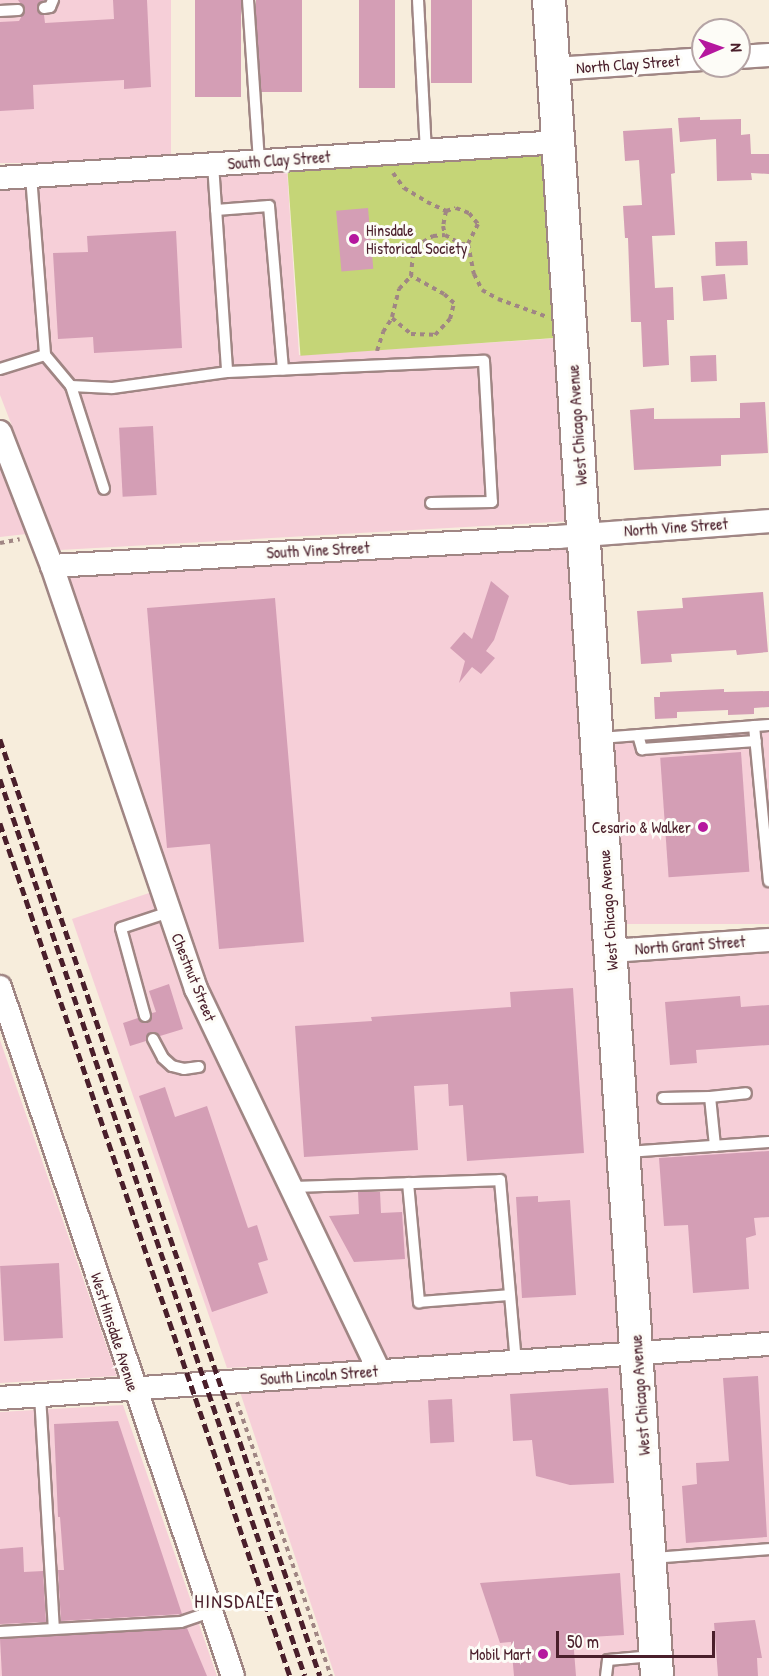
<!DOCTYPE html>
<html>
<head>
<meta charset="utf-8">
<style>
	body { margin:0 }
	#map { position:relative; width:769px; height:1676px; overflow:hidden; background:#f7eddc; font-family:"Patrick Hand",sans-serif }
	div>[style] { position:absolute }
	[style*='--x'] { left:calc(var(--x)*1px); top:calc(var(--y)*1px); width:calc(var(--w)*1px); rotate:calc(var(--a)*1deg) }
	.built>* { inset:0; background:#f6cfd8; transform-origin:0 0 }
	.green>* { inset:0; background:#c5d577; transform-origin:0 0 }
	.building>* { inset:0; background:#d49eb5; transform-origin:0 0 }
	.path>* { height:4px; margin-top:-2px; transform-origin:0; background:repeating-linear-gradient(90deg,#a08684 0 4.5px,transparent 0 9px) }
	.roads { filter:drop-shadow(2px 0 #a08684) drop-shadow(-2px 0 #a08684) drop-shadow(0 2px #a08684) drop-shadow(0 -2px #a08684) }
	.lane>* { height:10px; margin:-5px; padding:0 5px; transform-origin:5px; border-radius:5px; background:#fff }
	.street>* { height:22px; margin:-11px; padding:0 11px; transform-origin:11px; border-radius:11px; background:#fff }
	.secondary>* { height:32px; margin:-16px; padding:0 16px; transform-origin:16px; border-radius:16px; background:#fff }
	.rail>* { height:4.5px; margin-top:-2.25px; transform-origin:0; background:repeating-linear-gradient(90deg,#4a1f2b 0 9px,transparent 0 13.5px) }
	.dots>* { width:16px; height:16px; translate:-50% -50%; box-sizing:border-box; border:3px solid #fdfcf7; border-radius:50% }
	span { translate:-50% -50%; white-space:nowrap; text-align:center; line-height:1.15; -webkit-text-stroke:6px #fdfcf7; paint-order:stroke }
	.street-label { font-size:16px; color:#4a1f2b }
	.poi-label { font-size:16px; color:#4a1f2b }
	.left { translate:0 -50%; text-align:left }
	.right { translate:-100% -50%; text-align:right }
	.quarter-label { font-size:20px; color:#4a1f2b; letter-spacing:1.5px }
	.north { position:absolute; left:691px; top:18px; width:60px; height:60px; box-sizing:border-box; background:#fdfcf7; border:2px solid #b5a4a5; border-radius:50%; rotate:88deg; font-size:16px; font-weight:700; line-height:24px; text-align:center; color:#4a1f2b }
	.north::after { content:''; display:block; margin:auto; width:21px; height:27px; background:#b5179e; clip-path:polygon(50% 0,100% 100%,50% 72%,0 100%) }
	.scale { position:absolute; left:556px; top:1631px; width:159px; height:27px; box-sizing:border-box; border:3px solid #4a1f2b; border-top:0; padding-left:8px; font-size:18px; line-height:21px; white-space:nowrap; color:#4a1f2b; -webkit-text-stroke:4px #fdfcf7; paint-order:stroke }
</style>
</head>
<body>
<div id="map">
	<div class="built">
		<div style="left:0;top:0;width:171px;height:163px"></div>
		<div style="clip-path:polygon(287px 170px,299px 355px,560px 338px,572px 521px,60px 550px,0 395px,0 190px)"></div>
		<div style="clip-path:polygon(0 444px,35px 533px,0 537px)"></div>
		<div style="clip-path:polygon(574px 549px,628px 1343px,384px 1358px,209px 998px,65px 576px)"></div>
		<div style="left:769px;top:730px;width:194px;height:164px;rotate:90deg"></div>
		<div style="clip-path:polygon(155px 891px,365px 1361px,227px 1368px,72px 919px)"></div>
		<div style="clip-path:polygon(769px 953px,769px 1676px,667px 1676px,627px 963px)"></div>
		<div style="clip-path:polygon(0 1040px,117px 1376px,0 1383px)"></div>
		<div style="clip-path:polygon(630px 1366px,648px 1676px,335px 1676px,240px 1392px)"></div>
		<div style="clip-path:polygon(123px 1405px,217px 1676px,0 1676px,0 1412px)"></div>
	</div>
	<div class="green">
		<div style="left:548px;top:154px;width:184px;height:261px;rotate:86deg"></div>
	</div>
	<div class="building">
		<div style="clip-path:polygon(18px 0,44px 0,37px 9px,44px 15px,45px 23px,114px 19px,113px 0,147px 0,151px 87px,124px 89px,124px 80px,33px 85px,34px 109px,0 111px,0 22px,19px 21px,25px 10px)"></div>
		<div style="left:195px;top:0;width:46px;height:97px"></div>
		<div style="left:256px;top:0;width:46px;height:92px"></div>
		<div style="left:359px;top:0;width:36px;height:88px"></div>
		<div style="left:431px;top:0;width:41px;height:83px"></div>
		<div style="clip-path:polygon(700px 117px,700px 120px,741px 119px,741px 135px,750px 134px,751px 154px,769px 154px,769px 174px,751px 173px,752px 180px,717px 181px,716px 139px,680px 142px,678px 118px)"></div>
		<div style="clip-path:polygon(672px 128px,675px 173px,671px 174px,675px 235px,652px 236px,655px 288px,673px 287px,674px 320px,667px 320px,669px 365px,643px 367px,641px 322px,631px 322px,628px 238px,625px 238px,623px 206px,642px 205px,639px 160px,625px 161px,623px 131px)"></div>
		<div style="left:368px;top:208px;width:61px;height:32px;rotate:85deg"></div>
		<div style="clip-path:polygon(176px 231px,182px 348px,94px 353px,93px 337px,58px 339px,53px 253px,88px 252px,87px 236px)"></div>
		<div style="left:747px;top:241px;width:24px;height:32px;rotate:88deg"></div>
		<div style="left:725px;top:274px;width:25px;height:24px;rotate:85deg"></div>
		<div style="left:716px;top:355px;width:26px;height:26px;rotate:88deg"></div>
		<div style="clip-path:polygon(765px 402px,768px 453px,721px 455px,721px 466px,634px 470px,630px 410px,654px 408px,654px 419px,740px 418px,740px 403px)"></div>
		<div style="left:153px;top:426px;width:69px;height:34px;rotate:87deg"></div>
		<div style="clip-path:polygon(491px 581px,509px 596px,494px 640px,486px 651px,495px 658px,481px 674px,472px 667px,459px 683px,465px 661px,450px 648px,464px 632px,472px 639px)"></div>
		<div style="clip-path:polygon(763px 592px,768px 652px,737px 655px,736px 650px,671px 654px,672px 662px,641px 664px,637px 611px,683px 608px,682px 598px)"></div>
		<div style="clip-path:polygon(275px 598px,304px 942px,219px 949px,210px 844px,167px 848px,147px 608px)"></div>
		<div style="clip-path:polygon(724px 689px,724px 692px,769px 691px,769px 707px,754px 708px,754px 714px,728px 715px,728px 710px,677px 712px,677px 718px,655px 719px,654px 697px,660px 697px,660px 692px)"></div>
		<div style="left:741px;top:752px;width:120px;height:81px;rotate:86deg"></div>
		<div style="clip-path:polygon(169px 984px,183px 1029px,160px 1036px,156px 1032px,150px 1032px,146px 1041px,130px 1046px,123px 1023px,138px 1018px,143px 1023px,150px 1022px,152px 1013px,156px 1012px,149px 991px)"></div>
		<div style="clip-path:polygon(573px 988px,584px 1153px,467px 1161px,463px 1105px,449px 1106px,448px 1084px,414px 1086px,418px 1150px,304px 1157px,295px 1026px,372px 1021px,371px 1017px,511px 1007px,510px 992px)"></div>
		<div style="clip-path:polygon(740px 996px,741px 1007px,769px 1005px,769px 1045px,696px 1050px,697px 1063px,670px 1065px,665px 1002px)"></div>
		<div style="clip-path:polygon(165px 1087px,175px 1117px,207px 1106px,248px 1228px,257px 1225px,268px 1260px,258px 1263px,268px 1293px,212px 1312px,139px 1096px)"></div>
		<div style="clip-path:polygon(769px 1151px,769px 1217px,754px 1218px,756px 1235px,746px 1238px,749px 1289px,693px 1293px,688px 1225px,664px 1226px,659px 1158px)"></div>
		<div style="clip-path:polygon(358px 1192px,380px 1192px,381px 1213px,402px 1212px,405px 1259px,354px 1262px,329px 1216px,359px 1214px)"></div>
		<div style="clip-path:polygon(538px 1196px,538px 1202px,570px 1200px,576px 1295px,522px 1298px,516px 1197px)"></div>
		<div style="left:59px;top:1263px;width:75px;height:59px;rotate:87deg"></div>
		<div style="clip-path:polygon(758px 1376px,767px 1537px,686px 1543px,682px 1486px,697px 1484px,696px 1463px,729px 1461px,723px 1378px)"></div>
		<div style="clip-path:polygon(608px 1388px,614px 1483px,570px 1485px,536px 1476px,532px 1440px,513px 1441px,510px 1394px)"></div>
		<div style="left:452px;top:1399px;width:43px;height:24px;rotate:87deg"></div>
		<div style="clip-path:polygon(118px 1421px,182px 1614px,61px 1621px,58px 1570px,64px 1570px,60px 1517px,58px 1517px,54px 1424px)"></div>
		<div style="clip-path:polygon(23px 1547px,24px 1572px,43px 1571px,46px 1622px,0 1624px,0 1549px)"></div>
		<div style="clip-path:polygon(620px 1573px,624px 1635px,573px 1638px,576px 1676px,514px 1676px,511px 1642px,500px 1643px,480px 1583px)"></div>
		<div style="clip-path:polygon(755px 1620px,762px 1658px,757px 1658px,758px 1676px,718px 1676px,714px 1623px)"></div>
		<div style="clip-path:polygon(187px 1628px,207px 1676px,2px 1676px,0 1639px)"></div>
	</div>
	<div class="path">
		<div style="--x:393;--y:173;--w:19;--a:54"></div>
		<div style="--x:404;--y:188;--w:27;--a:31"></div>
		<div style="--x:427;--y:202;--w:21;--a:25"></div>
		<div style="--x:446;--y:211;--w:10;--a:-17"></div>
		<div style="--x:456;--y:208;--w:14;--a:21"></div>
		<div style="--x:469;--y:213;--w:14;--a:51"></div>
		<div style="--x:478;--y:224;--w:22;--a:117"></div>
		<div style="--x:468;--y:244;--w:31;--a:79"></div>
		<div style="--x:474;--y:274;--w:18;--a:63"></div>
		<div style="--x:482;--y:290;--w:18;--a:29"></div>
		<div style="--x:498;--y:299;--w:50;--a:19.9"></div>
		<div style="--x:446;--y:211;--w:15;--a:101"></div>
		<div style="--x:443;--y:226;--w:9;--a:77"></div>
		<div style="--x:445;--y:235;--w:18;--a:29"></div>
		<div style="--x:461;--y:244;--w:7;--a:0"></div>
		<div style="--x:392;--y:317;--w:29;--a:-76"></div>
		<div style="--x:399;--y:289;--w:18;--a:-47"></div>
		<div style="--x:377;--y:351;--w:20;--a:-72"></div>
		<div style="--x:383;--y:332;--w:17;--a:-57"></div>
		<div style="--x:392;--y:318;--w:25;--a:40"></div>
		<div style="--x:411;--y:334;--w:24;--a:2"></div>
		<div style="--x:435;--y:335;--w:22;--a:-47"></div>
		<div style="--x:450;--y:319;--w:16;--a:-76"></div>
		<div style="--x:454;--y:303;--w:13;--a:-138"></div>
		<div style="--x:444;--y:294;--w:38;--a:-151"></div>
		<div style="--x:411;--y:276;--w:21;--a:-85"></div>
		<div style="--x:413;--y:255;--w:16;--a:-52"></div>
		<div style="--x:423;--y:242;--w:12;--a:-31"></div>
		<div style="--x:433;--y:236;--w:12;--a:-5"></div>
		<div style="--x:0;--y:543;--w:20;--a:-11"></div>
		<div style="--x:237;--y:1402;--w:290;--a:71.1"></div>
	</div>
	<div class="roads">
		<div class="lane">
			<div style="--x:248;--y:0;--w:162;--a:86.1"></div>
			<div style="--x:418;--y:0;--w:151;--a:87"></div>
			<div style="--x:44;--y:8;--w:6;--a:-9"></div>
			<div style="--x:50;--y:7;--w:8;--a:-67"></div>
			<div style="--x:0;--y:11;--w:18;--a:-3"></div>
			<div style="--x:213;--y:164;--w:208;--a:86.1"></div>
			<div style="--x:227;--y:372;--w:257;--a:-2.5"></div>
			<div style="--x:484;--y:361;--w:141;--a:86.8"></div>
			<div style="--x:492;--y:502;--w:61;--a:179.1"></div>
			<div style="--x:31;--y:176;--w:180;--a:85.5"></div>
			<div style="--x:216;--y:210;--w:53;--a:-4.3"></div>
			<div style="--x:269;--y:206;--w:164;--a:85.1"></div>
			<div style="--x:0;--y:369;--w:47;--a:-17.3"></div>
			<div style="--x:45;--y:355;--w:40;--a:50"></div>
			<div style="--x:71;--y:386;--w:41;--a:2.8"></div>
			<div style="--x:112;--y:388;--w:116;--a:-7.9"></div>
			<div style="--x:71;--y:386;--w:108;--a:72.2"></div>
			<div style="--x:754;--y:726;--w:156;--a:84.5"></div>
			<div style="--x:638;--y:735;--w:15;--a:74"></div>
			<div style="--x:642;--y:749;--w:114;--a:-4"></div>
			<div style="--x:600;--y:738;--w:169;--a:-4.4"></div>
			<div style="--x:145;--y:1016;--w:91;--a:-105.3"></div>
			<div style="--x:121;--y:928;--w:51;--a:-18.4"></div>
			<div style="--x:153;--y:1039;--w:21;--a:62"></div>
			<div style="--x:163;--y:1058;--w:12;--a:42"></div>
			<div style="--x:172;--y:1066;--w:12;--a:14"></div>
			<div style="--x:184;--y:1069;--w:15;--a:-8"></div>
			<div style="--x:663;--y:1098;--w:47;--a:-1.2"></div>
			<div style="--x:715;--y:1146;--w:49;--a:-95.8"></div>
			<div style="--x:710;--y:1097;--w:36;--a:-6"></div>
			<div style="--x:627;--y:1152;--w:142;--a:-4"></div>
			<div style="--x:408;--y:1183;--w:120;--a:84.7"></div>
			<div style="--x:419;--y:1302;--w:91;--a:-4.4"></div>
			<div style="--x:291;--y:1187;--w:209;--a:-1.9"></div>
			<div style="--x:500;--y:1180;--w:183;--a:85"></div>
			<div style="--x:40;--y:1395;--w:234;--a:86.6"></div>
			<div style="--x:653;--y:1558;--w:116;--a:-4.4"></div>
			<div style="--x:0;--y:1632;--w:181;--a:-3.2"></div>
			<div style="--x:181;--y:1622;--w:31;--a:-19"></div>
			<div style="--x:606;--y:1676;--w:16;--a:-83"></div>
			<div style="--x:608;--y:1660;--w:45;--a:-5.1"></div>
		</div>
		<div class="street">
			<div style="--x:739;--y:57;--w:30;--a:-4"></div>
			<div style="--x:554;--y:69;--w:149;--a:-3.8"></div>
			<div style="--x:0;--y:178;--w:560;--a:-3.68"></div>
			<div style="--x:0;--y:432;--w:144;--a:68.8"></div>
			<div style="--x:52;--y:566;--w:447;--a:71.2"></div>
			<div style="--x:196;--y:989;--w:424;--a:64.4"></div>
			<div style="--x:52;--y:566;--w:507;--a:-3.28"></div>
			<div style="--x:558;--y:537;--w:212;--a:-4.3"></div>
			<div style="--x:611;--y:951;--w:158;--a:-4"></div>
			<div style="--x:0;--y:987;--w:727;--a:71.32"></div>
			<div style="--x:0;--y:1398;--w:771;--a:-4.02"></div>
		</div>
		<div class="secondary">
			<div style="--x:549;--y:0;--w:1679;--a:86.31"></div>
		</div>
	</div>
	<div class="rail">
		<div style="--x:0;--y:739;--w:990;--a:71.14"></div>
		<div style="--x:0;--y:779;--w:947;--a:71.22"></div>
		<div style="--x:0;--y:823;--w:901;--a:71.22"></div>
	</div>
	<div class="dots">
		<div style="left:354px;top:239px;background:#b5179e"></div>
		<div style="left:703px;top:827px;background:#b5179e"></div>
		<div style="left:543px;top:1654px;background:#b5179e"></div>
	</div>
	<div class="street-label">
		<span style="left:628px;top:64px;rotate:-4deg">North Clay Street</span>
		<span style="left:279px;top:160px;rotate:-4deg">South Clay Street</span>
		<span style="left:577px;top:425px;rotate:-94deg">West Chicago Avenue</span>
		<span style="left:676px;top:527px;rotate:-4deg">North Vine Street</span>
		<span style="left:318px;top:550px;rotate:-3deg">South Vine Street</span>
		<span style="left:608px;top:910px;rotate:-94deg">West Chicago Avenue</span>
		<span style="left:690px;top:945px;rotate:-4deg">North Grant Street</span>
		<span style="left:194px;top:977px;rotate:68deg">Chestnut Street</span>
		<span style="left:115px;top:1332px;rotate:72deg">West Hinsdale Avenue</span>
		<span style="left:319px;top:1375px;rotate:-4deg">South Lincoln Street</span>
		<span style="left:640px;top:1395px;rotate:-94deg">West Chicago Avenue</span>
	</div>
	<div class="poi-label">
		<span class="left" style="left:366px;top:239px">Hinsdale<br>Historical Society</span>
		<span class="right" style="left:691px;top:827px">Cesario &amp; Walker</span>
		<span class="right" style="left:531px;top:1654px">Mobil Mart</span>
	</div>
	<div class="quarter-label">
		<span style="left:235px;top:1600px">HINSDALE</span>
	</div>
	<div class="north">N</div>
	<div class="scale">50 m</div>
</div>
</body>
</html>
